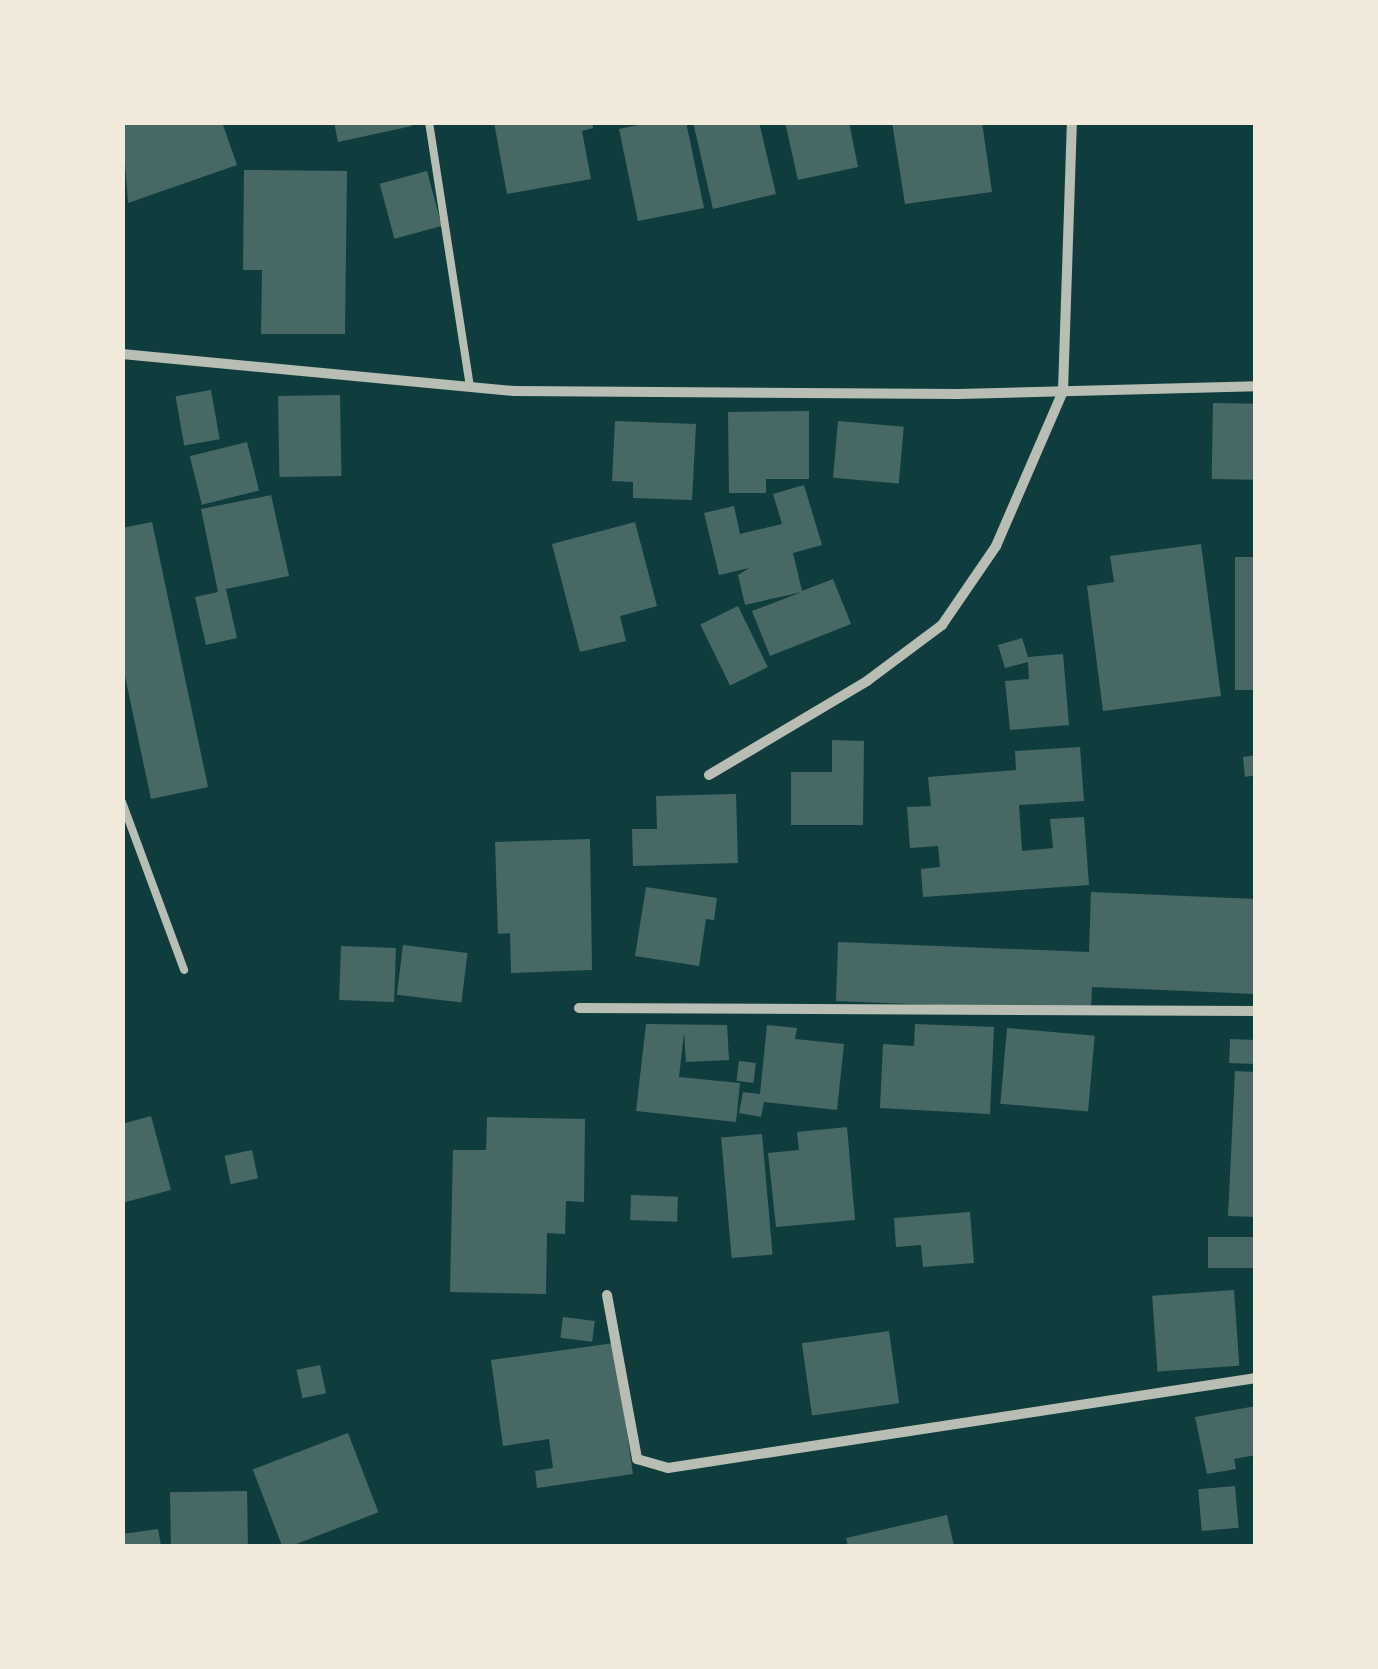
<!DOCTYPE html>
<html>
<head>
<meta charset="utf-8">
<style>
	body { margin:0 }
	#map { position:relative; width:1378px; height:1669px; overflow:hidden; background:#0f3d3e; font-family:"Titillium Web",sans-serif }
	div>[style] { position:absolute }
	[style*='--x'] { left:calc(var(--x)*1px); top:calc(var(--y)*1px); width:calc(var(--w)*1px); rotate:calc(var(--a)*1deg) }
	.building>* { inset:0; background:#486865; transform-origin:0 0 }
	.service>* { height:8px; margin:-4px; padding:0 4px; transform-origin:4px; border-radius:4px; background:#b8beb3 }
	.minor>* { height:10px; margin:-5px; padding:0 5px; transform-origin:5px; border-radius:5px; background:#b8beb3 }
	span { translate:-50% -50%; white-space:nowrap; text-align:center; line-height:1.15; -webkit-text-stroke:10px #f1e9da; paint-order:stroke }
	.frame { position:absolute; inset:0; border:125px solid #f1e9da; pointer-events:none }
</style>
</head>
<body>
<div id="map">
	<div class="building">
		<div style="clip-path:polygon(122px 122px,222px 122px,237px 165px,128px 203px)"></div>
		<div style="clip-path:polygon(334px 122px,412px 122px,412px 126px,338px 142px)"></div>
		<div style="clip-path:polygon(494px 122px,592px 122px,593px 128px,582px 131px,591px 179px,507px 194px)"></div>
		<div style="clip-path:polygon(652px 122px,686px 122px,704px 208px,638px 221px,619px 129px)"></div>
		<div style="clip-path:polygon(693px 122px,759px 122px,776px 194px,713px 209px)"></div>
		<div style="clip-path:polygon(785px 122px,849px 122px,858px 167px,798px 180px)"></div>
		<div style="clip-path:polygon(892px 122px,982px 122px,992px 192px,905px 204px)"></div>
		<div style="clip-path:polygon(244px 170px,347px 171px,345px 334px,261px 334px,262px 270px,243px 270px)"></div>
		<div style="left:427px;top:171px;width:57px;height:49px;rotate:75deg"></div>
		<div style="left:211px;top:390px;width:50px;height:36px;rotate:80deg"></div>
		<div style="left:340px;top:395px;width:81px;height:62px;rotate:89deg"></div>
		<div style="left:1213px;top:403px;width:43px;height:76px;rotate:1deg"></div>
		<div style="clip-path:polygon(809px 411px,809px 479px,766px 479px,766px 493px,729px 493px,728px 412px)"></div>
		<div style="clip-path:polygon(615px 421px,696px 424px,692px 500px,633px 498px,633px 482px,612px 481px)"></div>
		<div style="left:838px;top:421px;width:66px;height:57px;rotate:5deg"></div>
		<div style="left:247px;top:442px;width:50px;height:59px;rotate:76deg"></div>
		<div style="clip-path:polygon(804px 485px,822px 545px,793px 553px,802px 591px,833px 579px,851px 624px,770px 656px,752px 611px,802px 592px,745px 605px,738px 575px,749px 568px,719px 575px,704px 513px,734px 506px,740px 534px,782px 524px,773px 494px)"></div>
		<div style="clip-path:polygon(271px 495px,289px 576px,226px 589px,237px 638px,206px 645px,195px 597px,218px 592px,201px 509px)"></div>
		<div style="clip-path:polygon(152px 522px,208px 787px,151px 799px,122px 662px,122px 528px)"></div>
		<div style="clip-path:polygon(635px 522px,657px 606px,620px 616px,626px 641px,580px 652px,552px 544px)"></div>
		<div style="clip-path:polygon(1201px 544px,1221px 696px,1103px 711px,1087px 586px,1114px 582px,1110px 556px)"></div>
		<div style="left:1235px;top:557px;width:21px;height:133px"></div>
		<div style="left:738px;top:606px;width:68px;height:42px;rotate:64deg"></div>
		<div style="clip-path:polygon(1022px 638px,1028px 657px,1063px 654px,1069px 725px,1010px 730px,1005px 681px,1029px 679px,1028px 662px,1005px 668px,998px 645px)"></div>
		<div style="clip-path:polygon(832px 740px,864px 741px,863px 825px,791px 825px,791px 772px,832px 772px)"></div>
		<div style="clip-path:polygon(1080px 747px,1084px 801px,1019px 805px,1022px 851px,1053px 848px,1050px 819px,1084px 817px,1089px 885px,923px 897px,921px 869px,940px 867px,938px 846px,910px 848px,907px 807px,931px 806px,928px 777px,1016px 770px,1015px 751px)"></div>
		<div style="clip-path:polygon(1256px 755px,1256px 775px,1245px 777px,1243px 757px)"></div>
		<div style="clip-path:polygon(736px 794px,738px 863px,633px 866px,632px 829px,657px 829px,656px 796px)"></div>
		<div style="clip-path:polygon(590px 839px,592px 970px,511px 973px,510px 933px,498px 934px,495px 842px)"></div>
		<div style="clip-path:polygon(646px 887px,717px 898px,714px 920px,706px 919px,699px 966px,635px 956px)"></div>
		<div style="clip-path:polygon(1091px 892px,1256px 899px,1256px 994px,1092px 987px,1091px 1011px,836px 1001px,838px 942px,1089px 952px)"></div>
		<div style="left:403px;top:945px;width:65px;height:50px;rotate:7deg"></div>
		<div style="left:341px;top:946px;width:55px;height:54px;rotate:2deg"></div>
		<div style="clip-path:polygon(646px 1024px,727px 1025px,729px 1060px,686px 1062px,684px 1033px,679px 1077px,740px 1083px,736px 1122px,636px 1111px)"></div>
		<div style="clip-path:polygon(915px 1024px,994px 1027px,990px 1114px,880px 1108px,883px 1044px,914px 1046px)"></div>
		<div style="clip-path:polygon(767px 1025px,797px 1028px,795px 1039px,844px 1044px,837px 1110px,764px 1102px,761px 1117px,739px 1113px,743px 1092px,760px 1094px)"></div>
		<div style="left:1007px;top:1028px;width:88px;height:76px;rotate:5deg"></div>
		<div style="left:1230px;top:1039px;width:26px;height:24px;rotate:2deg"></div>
		<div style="left:739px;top:1061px;width:17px;height:20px;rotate:7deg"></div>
		<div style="clip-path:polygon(1235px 1071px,1256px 1072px,1256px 1217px,1228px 1216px)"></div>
		<div style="clip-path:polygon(151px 1116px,171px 1190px,122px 1203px,122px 1124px)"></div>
		<div style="clip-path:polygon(487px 1117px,585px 1119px,584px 1202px,566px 1201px,565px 1234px,547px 1233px,546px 1294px,450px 1292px,453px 1150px,486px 1150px)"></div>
		<div style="clip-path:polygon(847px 1127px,855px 1220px,776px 1227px,768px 1153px,799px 1150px,797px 1132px)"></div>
		<div style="left:762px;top:1134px;width:121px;height:41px;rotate:85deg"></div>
		<div style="left:252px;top:1150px;width:29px;height:28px;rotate:78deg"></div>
		<div style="left:631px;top:1195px;width:47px;height:25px;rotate:2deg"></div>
		<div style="clip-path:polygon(970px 1212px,974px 1263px,923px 1267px,921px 1245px,896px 1247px,894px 1218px)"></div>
		<div style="left:1256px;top:1237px;width:31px;height:48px;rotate:90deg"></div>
		<div style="left:1234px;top:1290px;width:76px;height:82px;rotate:86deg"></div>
		<div style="left:563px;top:1317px;width:32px;height:21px;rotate:7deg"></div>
		<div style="left:889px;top:1331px;width:73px;height:88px;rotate:82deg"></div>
		<div style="clip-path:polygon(614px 1343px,633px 1474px,537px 1488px,535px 1471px,553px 1468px,549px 1439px,503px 1446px,491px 1360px)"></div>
		<div style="left:320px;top:1365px;width:29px;height:24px;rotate:78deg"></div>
		<div style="clip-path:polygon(1256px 1406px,1256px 1455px,1234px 1459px,1236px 1469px,1207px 1474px,1195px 1417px)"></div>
		<div style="left:348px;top:1433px;width:85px;height:102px;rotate:69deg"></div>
		<div style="left:1235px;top:1486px;width:42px;height:37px;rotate:85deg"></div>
		<div style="left:247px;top:1491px;width:55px;height:77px;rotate:89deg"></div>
		<div style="clip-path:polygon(947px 1515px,954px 1546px,848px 1546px,846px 1538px)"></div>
		<div style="clip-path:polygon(158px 1529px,161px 1546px,122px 1546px,122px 1534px)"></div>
	</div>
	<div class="service">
		<div style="--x:429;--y:122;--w:268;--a:81.2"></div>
		<div style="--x:122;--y:802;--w:179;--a:69.7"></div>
	</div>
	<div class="minor">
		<div style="--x:122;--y:354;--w:394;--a:5.4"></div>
		<div style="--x:514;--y:391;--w:444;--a:0.4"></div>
		<div style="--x:958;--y:394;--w:298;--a:-1.5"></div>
		<div style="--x:709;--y:775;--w:184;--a:-30.7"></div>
		<div style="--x:867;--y:681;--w:94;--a:-36.7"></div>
		<div style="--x:942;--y:625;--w:96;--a:-55.6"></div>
		<div style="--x:996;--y:546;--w:169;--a:-66.6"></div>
		<div style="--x:1063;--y:391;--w:269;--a:-88.1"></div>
		<div style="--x:579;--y:1008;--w:677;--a:0.25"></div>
		<div style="--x:607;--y:1295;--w:167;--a:79.6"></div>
		<div style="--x:637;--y:1459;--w:32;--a:16"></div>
		<div style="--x:668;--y:1468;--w:595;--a:-8.7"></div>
	</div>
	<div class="frame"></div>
</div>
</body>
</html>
